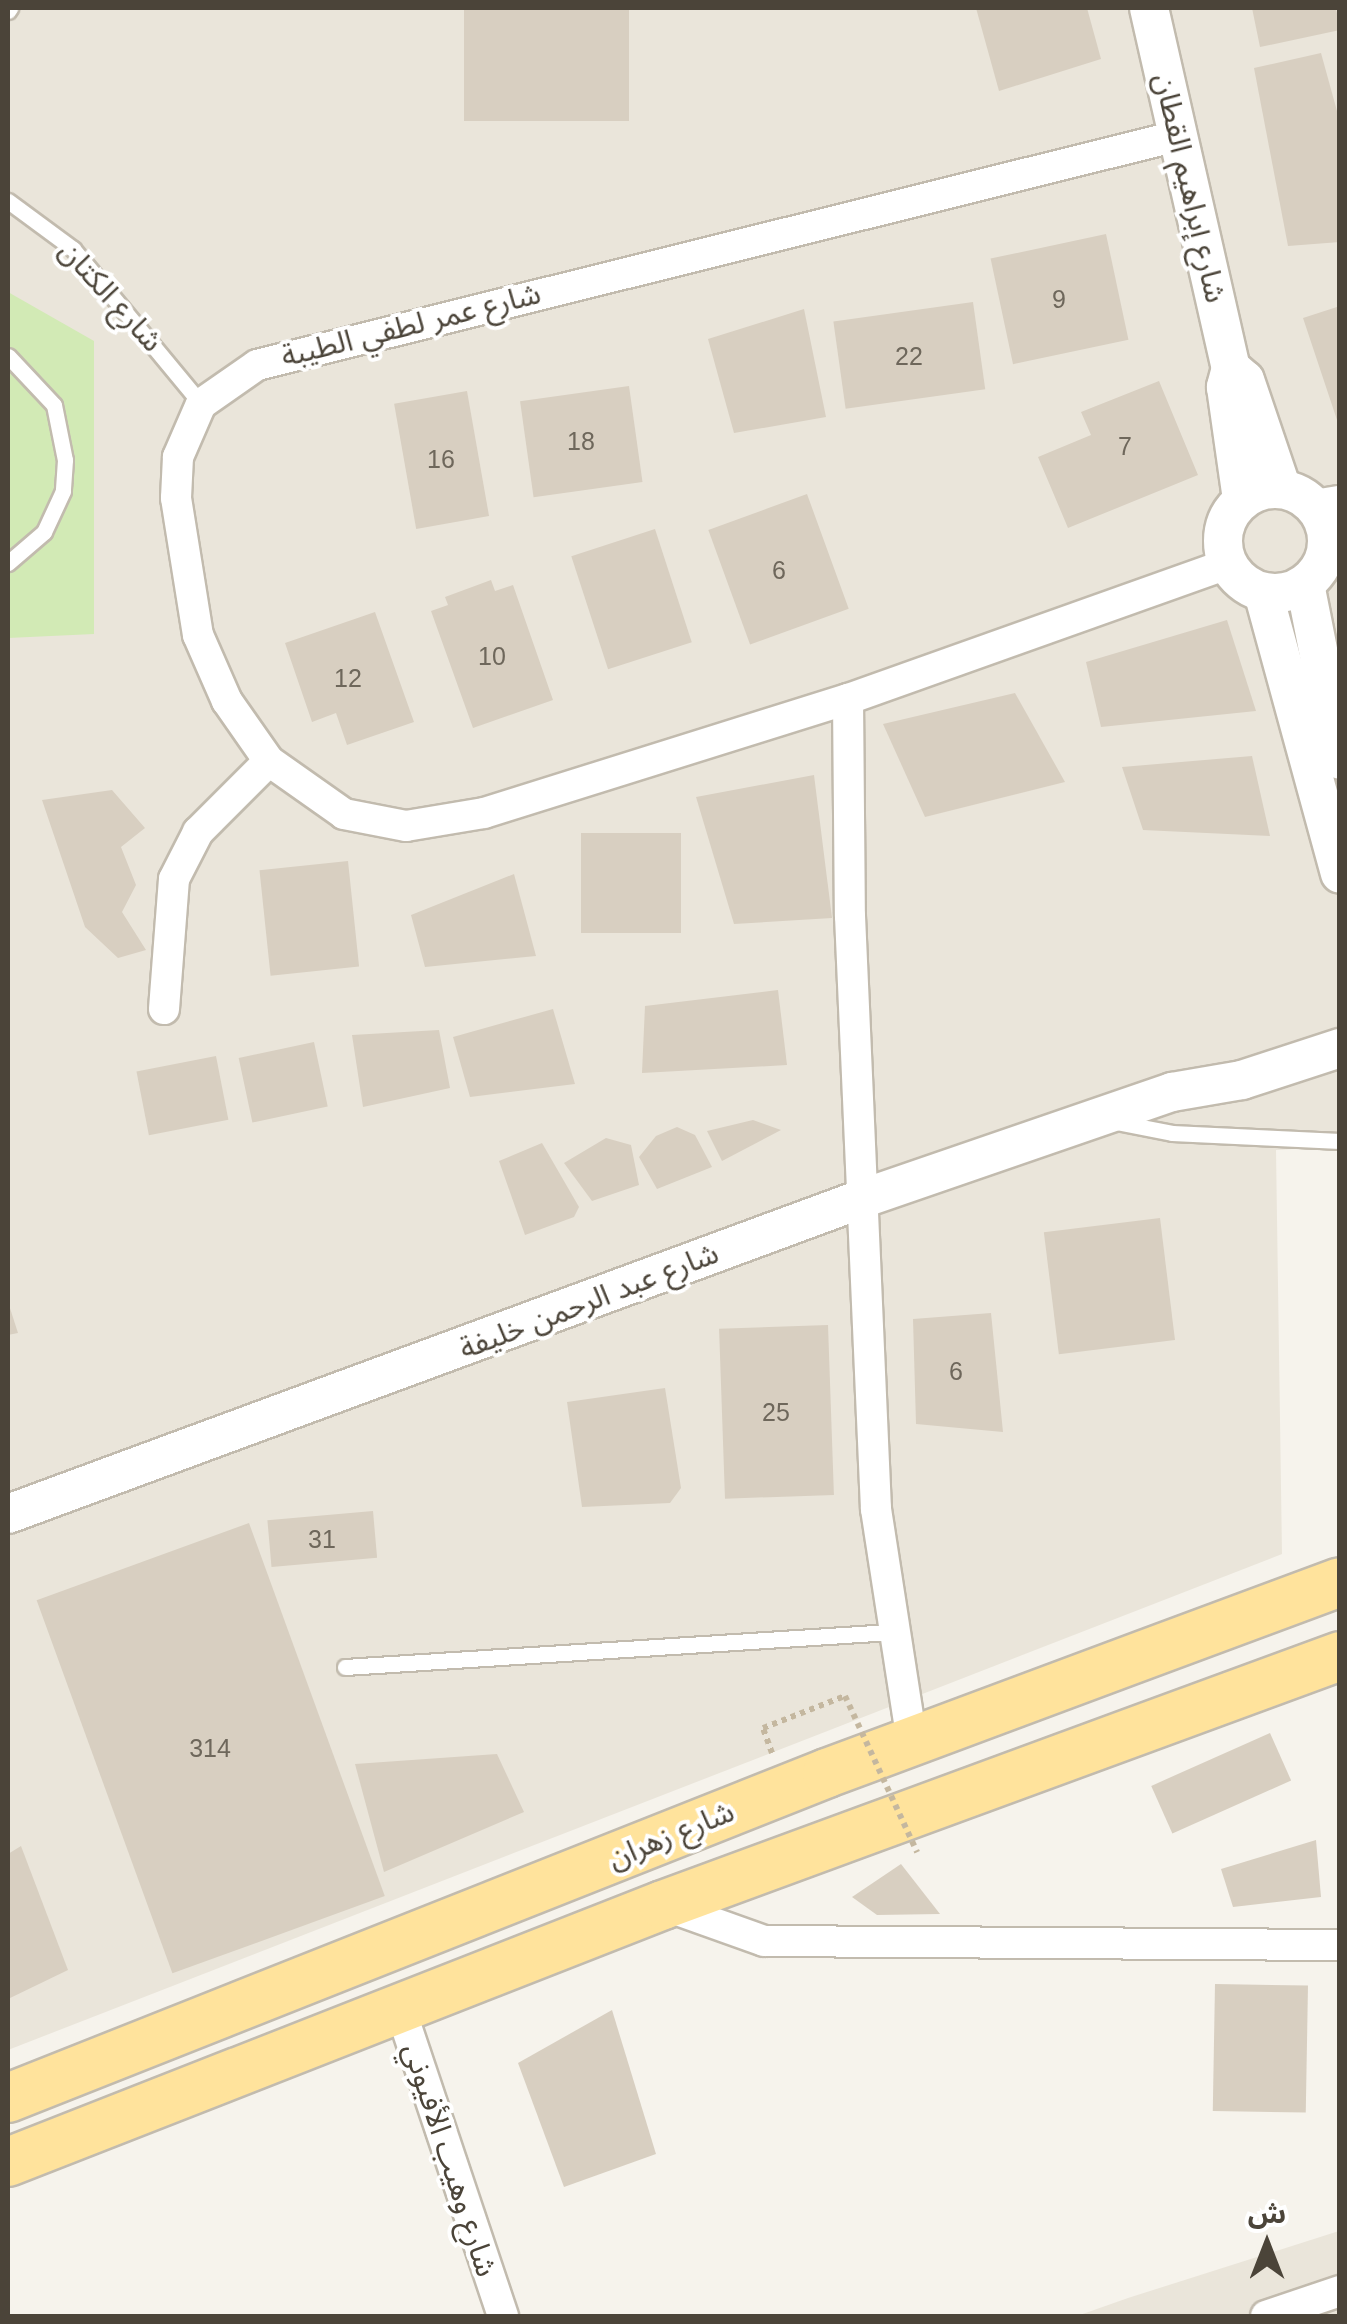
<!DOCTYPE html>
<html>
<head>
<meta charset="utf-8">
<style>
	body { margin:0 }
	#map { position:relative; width:1347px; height:2324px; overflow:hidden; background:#f6f3ec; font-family:Helvetica,"Noto Sans Arabic",sans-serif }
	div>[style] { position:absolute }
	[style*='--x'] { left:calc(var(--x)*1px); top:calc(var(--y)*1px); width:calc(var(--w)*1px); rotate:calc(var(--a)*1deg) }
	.residential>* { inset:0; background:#eae5da }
	.green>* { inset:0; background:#d2eab5 }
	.building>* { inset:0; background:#d8cfc1; transform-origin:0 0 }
	.path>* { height:6px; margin-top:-3px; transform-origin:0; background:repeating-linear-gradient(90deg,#c4b79f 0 5px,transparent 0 10px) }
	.roads { filter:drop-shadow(2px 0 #c2bbae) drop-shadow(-2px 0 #c2bbae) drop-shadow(0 2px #c2bbae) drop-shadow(0 -2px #c2bbae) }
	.service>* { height:15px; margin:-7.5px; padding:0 7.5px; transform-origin:7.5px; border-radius:7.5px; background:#fff }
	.minor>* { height:30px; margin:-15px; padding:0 15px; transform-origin:15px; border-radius:15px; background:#fff }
	.tertiary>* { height:38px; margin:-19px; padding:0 19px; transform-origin:19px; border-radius:19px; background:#fff }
	.tertiary>.ring { margin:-19px; padding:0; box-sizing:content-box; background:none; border:38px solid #fff; border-radius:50% }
	.primary>* { height:48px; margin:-24px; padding:0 24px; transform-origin:24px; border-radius:24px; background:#ffe39c }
	.path-bridge>* { height:6px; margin-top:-3px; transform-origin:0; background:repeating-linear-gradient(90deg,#c4b79f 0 5px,transparent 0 10px) }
	span { translate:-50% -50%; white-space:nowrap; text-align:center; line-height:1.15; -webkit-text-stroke:8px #fff; paint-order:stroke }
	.number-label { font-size:25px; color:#6e675b }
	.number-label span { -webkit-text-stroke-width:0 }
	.street-label { font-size:30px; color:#4b4439 }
	.frame { position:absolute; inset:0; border:10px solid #4b4439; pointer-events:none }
	.north { position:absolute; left:1217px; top:2194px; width:100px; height:100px; -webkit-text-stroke:8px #fff; paint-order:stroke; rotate:0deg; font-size:28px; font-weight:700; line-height:40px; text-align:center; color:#4b4439 }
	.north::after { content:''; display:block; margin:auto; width:35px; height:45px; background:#4b4439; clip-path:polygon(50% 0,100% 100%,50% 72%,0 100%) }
</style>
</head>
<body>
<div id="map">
	<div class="residential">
		<div style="clip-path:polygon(8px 8px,1339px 8px,1340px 1146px,1276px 1150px,1282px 1554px,8px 2050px)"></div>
		<div style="clip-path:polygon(1339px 2231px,1339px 2316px,1077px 2316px,1128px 2298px)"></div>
	</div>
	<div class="green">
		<div style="clip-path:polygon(8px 292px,94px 341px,94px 634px,8px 638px)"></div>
	</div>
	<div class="building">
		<div style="left:464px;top:8px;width:165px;height:113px"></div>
		<div style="clip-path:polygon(976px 8px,1087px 8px,1101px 59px,999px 91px)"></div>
		<div style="clip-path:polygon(1252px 8px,1336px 8px,1340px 30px,1260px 47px)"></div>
		<div style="clip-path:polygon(1321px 53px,1340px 122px,1340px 242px,1288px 246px,1254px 68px)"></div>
		<div style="left:1106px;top:234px;width:108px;height:118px;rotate:78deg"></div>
		<div style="left:973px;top:302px;width:88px;height:141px;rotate:82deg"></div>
		<div style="clip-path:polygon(1340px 306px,1340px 426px,1339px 426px,1303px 318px)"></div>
		<div style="clip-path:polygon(804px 309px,826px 417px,734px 433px,708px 339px)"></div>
		<div style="clip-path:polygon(1159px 381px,1198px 475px,1068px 528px,1038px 457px,1091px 435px,1081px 412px)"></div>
		<div style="left:629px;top:386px;width:97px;height:110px;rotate:82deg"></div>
		<div style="left:467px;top:391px;width:127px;height:74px;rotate:80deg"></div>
		<div style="left:807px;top:494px;width:122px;height:105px;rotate:70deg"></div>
		<div style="left:655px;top:529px;width:119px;height:88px;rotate:72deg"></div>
		<div style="clip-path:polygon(491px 580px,495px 591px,513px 585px,553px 700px,473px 728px,431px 611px,448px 605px,445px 597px)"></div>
		<div style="clip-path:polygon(375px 612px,414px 722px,347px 745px,336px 713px,312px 722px,285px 643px)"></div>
		<div style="clip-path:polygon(1227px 620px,1256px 711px,1101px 727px,1086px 662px)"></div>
		<div style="clip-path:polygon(1015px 693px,1065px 782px,925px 817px,883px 724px)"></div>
		<div style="clip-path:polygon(1252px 756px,1270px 836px,1143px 830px,1122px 767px)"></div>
		<div style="clip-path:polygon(814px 775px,832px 918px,734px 924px,696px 797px)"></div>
		<div style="clip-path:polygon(112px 790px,145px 828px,121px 847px,136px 885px,122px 912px,146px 950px,118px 958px,85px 927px,42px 800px)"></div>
		<div style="left:581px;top:833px;width:100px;height:100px"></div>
		<div style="left:348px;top:861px;width:106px;height:89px;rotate:84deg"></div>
		<div style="clip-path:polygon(514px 874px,536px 956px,425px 967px,411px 915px)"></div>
		<div style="clip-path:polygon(778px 990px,787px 1065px,642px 1073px,645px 1006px)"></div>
		<div style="clip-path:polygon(553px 1009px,575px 1084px,470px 1097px,453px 1037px)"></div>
		<div style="clip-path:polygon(439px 1030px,450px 1088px,363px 1107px,352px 1035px)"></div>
		<div style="left:314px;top:1042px;width:66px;height:77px;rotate:78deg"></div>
		<div style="left:216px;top:1056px;width:65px;height:81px;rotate:79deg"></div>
		<div style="clip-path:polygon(753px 1120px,781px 1130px,722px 1161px,707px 1131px)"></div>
		<div style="clip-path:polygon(677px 1127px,695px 1135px,712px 1167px,657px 1189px,639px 1157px,656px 1136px)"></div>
		<div style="clip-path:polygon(606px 1138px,631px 1145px,639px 1185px,592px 1201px,564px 1163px)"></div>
		<div style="clip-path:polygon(542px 1143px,579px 1207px,574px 1217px,525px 1235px,499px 1161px)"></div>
		<div style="left:1160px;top:1218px;width:123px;height:117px;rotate:83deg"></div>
		<div style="clip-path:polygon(8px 1302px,18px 1333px,8px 1335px)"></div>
		<div style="clip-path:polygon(991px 1313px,1003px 1432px,916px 1424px,913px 1319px)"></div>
		<div style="left:828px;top:1325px;width:170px;height:109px;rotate:88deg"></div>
		<div style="clip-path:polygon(665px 1388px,681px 1488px,670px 1503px,582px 1507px,567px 1402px)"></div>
		<div style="left:373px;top:1511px;width:47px;height:106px;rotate:85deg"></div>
		<div style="left:249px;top:1523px;width:397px;height:226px;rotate:70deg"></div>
		<div style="left:1270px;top:1733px;width:52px;height:130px;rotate:66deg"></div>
		<div style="clip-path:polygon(497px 1754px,524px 1812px,384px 1872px,355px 1764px)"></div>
		<div style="clip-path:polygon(1316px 1840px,1321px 1897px,1233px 1907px,1221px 1869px)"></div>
		<div style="clip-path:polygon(21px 1846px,68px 1970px,8px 1999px,8px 1854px)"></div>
		<div style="clip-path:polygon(901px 1864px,940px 1914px,877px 1915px,852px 1897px)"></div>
		<div style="left:1215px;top:1984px;width:93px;height:127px;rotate:1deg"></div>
		<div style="clip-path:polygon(612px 2010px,656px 2154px,564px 2187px,518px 2063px)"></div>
	</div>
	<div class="path">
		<div style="--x:772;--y:1753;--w:27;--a:-110"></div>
		<div style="--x:763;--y:1728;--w:88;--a:-21.3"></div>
	</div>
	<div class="roads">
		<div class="service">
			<div style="--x:8;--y:11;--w:4;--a:-56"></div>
			<div style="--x:8;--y:201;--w:81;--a:36.4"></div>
			<div style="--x:73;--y:249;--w:201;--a:50.4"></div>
			<div style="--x:8;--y:356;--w:67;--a:46.8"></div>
			<div style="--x:54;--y:405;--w:56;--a:78.7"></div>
			<div style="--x:65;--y:460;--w:31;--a:94"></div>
			<div style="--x:63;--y:491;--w:45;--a:114.9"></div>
			<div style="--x:44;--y:532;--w:48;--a:139.3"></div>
			<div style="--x:1116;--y:1122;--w:57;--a:11.1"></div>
			<div style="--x:1172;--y:1133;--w:168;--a:2.7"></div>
			<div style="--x:345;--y:1667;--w:547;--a:-3.67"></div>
		</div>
		<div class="minor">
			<div style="--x:1177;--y:136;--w:948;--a:166.02"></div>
			<div style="--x:257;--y:365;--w:68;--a:145.1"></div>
			<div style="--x:201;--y:404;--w:58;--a:113.5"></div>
			<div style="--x:178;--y:457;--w:41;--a:92.8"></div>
			<div style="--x:176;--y:498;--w:139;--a:80.9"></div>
			<div style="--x:198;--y:635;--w:72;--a:66.3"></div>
			<div style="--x:227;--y:701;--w:73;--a:55"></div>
			<div style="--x:269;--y:761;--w:92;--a:35.2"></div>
			<div style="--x:344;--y:814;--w:63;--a:11"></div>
			<div style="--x:406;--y:826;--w:79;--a:-9.5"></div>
			<div style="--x:484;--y:813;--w:381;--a:-17.4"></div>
			<div style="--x:848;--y:699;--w:403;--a:-19.6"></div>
			<div style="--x:1314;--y:505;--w:26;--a:-9"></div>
			<div style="--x:1328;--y:538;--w:13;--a:-23"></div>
			<div style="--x:848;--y:699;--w:217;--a:89.5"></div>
			<div style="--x:850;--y:916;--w:594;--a:87.49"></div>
			<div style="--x:876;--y:1509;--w:235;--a:81.2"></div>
			<div style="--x:164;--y:1009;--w:130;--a:-85.6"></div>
			<div style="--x:174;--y:879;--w:53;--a:-62.9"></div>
			<div style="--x:198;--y:832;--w:100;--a:-45"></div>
			<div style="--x:663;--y:1905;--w:107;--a:19.6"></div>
			<div style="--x:764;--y:1941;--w:576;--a:0.4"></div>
			<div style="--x:400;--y:2008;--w:325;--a:71.5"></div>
			<div style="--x:1266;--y:2316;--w:78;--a:-18.7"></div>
		</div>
		<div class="tertiary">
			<div style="--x:1149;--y:8;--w:369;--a:77.2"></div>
			<div style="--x:1231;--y:368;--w:20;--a:105"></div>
			<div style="--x:1226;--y:387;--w:114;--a:81.9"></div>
			<div style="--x:1231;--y:368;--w:18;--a:41"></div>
			<div style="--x:1245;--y:380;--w:115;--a:71.3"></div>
			<div class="ring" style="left:1223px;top:489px;width:66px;height:66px"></div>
			<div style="--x:1305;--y:584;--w:179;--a:78.8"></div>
			<div style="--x:1263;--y:592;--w:292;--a:74.7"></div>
			<div style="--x:8;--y:1514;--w:912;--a:-20.26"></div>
			<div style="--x:864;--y:1198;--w:326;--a:-19"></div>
			<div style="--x:1172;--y:1092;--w:71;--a:-9.7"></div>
			<div style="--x:1242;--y:1080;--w:103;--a:-18.1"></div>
		</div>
		<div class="primary">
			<div style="--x:8;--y:2098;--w:881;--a:-21.64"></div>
			<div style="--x:827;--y:1773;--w:547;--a:-20.42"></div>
			<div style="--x:8;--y:2162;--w:704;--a:-21.42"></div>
			<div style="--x:663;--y:1905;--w:721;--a:-20.19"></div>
		</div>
	</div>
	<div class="path-bridge">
		<div style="--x:845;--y:1696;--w:172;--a:65.2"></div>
	</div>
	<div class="number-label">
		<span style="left:1059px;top:299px">9</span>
		<span style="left:909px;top:356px">22</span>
		<span style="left:581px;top:441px">18</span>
		<span style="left:1125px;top:446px">7</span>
		<span style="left:441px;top:459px">16</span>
		<span style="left:779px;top:570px">6</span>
		<span style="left:492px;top:656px">10</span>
		<span style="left:348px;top:678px">12</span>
		<span style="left:956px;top:1371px">6</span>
		<span style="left:776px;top:1412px">25</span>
		<span style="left:322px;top:1539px">31</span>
		<span style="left:210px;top:1748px">314</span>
	</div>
	<div class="street-label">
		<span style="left:1190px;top:188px;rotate:77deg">شارع إبراهيم القطان</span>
		<span style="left:111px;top:296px;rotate:48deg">شارع الكتان</span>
		<span style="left:411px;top:325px;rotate:-14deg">شارع عمر لطفي الطيبة</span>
		<span style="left:589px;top:1301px;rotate:-21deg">شارع عبد الرحمن خليفة</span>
		<span style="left:671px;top:1835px;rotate:-22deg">شارع زهران</span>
		<span style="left:450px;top:2160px;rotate:72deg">شارع وهيب الأفيوني</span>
	</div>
	<div class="frame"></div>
	<div class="north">ش</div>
</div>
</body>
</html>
